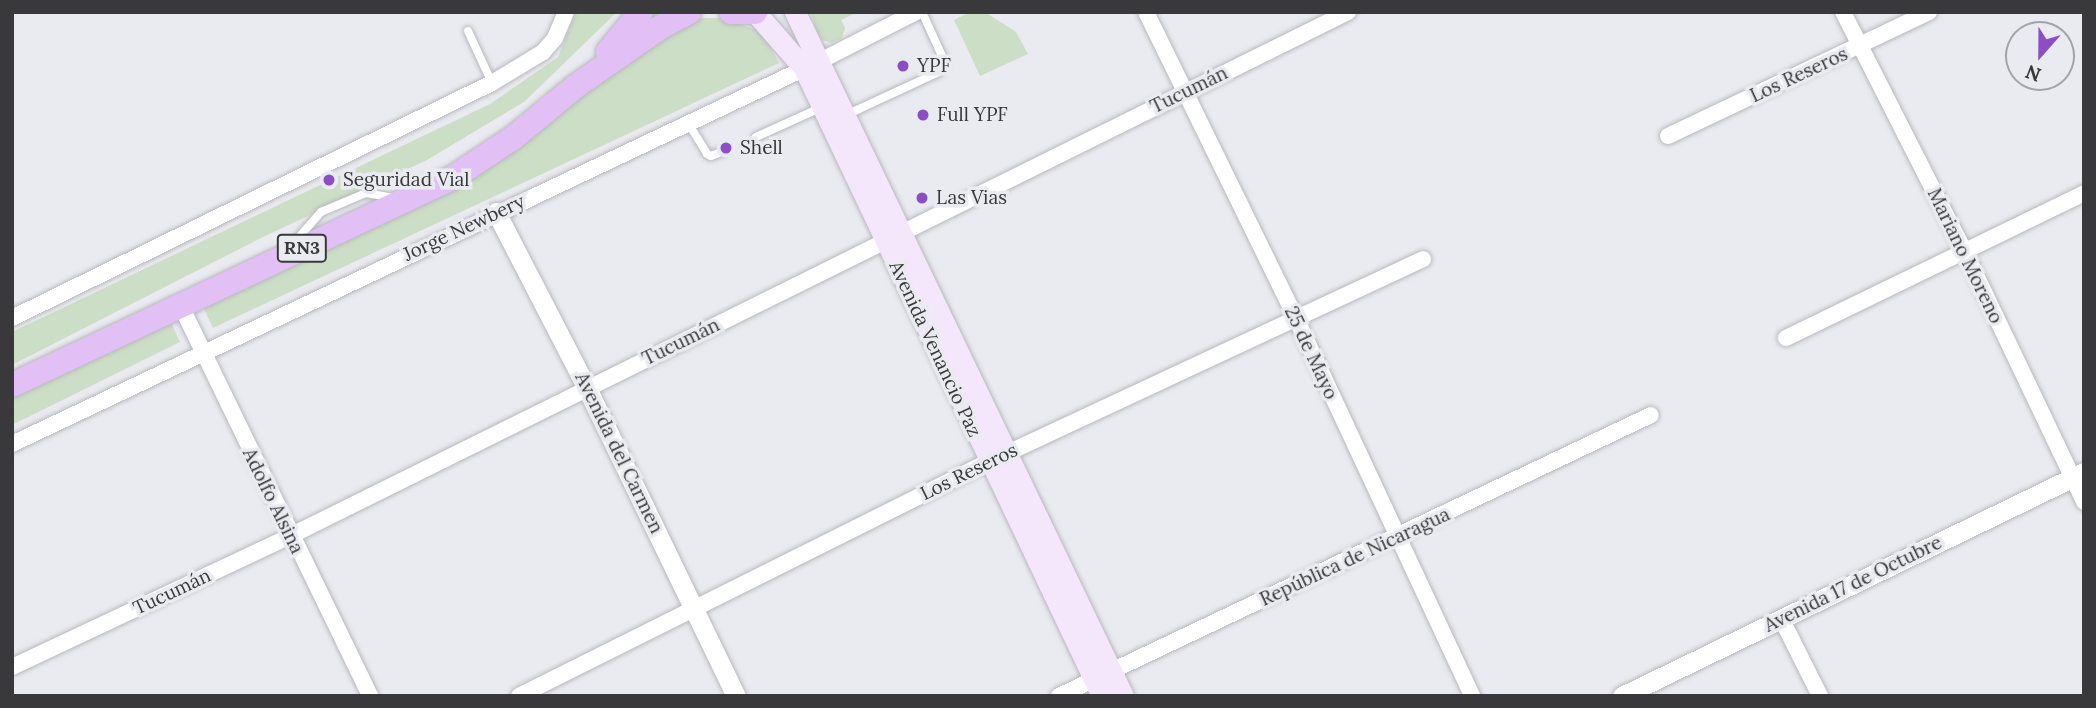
<!DOCTYPE html>
<html>
<head>
<meta charset="utf-8">
<style>
  body { margin:0 }
  #map { position:relative; width:2096px; height:708px; overflow:hidden; background:#eaebf0; font-family:Lora,serif }
  div>[style] { position:absolute }
  [style*='--x'] { left:calc(var(--x)*1px); top:calc(var(--y)*1px); width:calc(var(--w)*1px); rotate:calc(var(--a)*1deg) }
  .green>* { inset:0; background:#cddec7 }
  .roads { filter:drop-shadow(0 0 2px #b7b8be) drop-shadow(0 0 2px #b7b8be) }
  .service>* { height:8px; margin:-4px; padding:0 4px; transform-origin:4px; border-radius:4px; background:#fff }
  .minor>* { height:16px; margin:-8px; padding:0 8px; transform-origin:8px; border-radius:8px; background:#fff }
  .tertiary>* { height:19px; margin:-9.5px; padding:0 9.5px; transform-origin:9.5px; border-radius:9.5px; background:#fff }
  .secondary>* { height:21px; margin:-10.5px; padding:0 10.5px; transform-origin:10.5px; border-radius:10.5px; background:#f4e7fc }
  .trunk>* { height:24px; margin:-12px; padding:0 12px; transform-origin:12px; border-radius:12px; background:#e2c0f6 }
  .dots>* { width:19px; height:19px; translate:-50% -50%; box-sizing:border-box; border:4px solid #eaebf0; border-radius:50% }
  span { translate:-50% -50%; white-space:nowrap; text-align:center; line-height:1.15; -webkit-text-stroke:7px #eaebf0; paint-order:stroke }
  .shield-label span { padding:2px 5px; background:#eaebf0; border:2px solid; border-radius:5px; -webkit-text-stroke-width:0 }
  .shield-label { font-size:18px; color:#39393b; font-weight:700 }
  .poi-label { font-size:19px; color:#39393b }
  .left { translate:0 -50%; text-align:left }
  .street-label { font-size:19px; color:#39393b }
  .frame { position:absolute; inset:0; border:14px solid #39393b; pointer-events:none }
  .north { position:absolute; left:2005px; top:21px; width:70px; height:70px; box-sizing:border-box; background:#eaebf0; border:2px solid #a3a4a8; border-radius:50%; rotate:201deg; font-size:19px; font-weight:700; line-height:28px; text-align:center; color:#39393b }
  .north::after { content:''; display:block; margin:auto; width:24px; height:32px; background:#8b4ec4; clip-path:polygon(50% 0,100% 100%,50% 72%,0 100%) }
</style>
</head>
<body>
<div id="map">
  <div class="green">
    <i style="clip-path:polygon(576px 12px,617px 12px,524px 102px,427px 160px,261px 238px,12px 365px,12px 332px,490px 104px,558px 57px)"></i>
    <i style="clip-path:polygon(811px 12px,858px 12px,841px 20px,845px 28px,842px 38px,831px 43px,823px 40px,817px 32px)"></i>
    <i style="clip-path:polygon(970px 12px,985px 12px,1016px 32px,1028px 54px,980px 76px,954px 20px)"></i>
    <i style="clip-path:polygon(699px 18px,720px 18px,761px 31px,779px 63px,213px 328px,202px 305px,440px 194px,643px 50px)"></i>
    <i style="clip-path:polygon(171px 322px,180px 342px,12px 425px,12px 398px)"></i>
  </div>
  <div class="roads">
    <div class="service">
      <i style="--x:468;--y:31;--w:57;--a:65.2"></i>
      <i style="--x:846;--y:115;--w:102;--a:-24.8"></i>
      <i style="--x:939;--y:72;--w:9;--a:-58"></i>
      <i style="--x:944;--y:64;--w:6;--a:-99"></i>
      <i style="--x:943;--y:58;--w:51;--a:-114.5"></i>
      <i style="--x:688;--y:123;--w:36;--a:58"></i>
      <i style="--x:707;--y:154;--w:4;--a:27"></i>
      <i style="--x:711;--y:156;--w:16;--a:-22"></i>
      <i style="--x:756;--y:137;--w:72;--a:-24.4"></i>
      <i style="--x:293;--y:244;--w:43;--a:-48.8"></i>
      <i style="--x:321;--y:212;--w:49;--a:-22.9"></i>
      <i style="--x:366;--y:193;--w:28;--a:10"></i>
    </div>
    <div class="minor">
      <i style="--x:1146;--y:12;--w:341;--a:63.9"></i>
      <i style="--x:1296;--y:318;--w:417;--a:65"></i>
      <i style="--x:1843;--y:12;--w:269;--a:63.1"></i>
      <i style="--x:1965;--y:252;--w:277;--a:64.5"></i>
      <i style="--x:1668;--y:136;--w:289;--a:-25.4"></i>
      <i style="--x:180;--y:304;--w:436;--a:64.1"></i>
      <i style="--x:12;--y:318;--w:534;--a:-26.09"></i>
      <i style="--x:492;--y:83;--w:60;--a:-31.3"></i>
      <i style="--x:543;--y:52;--w:18;--a:-49"></i>
      <i style="--x:555;--y:38;--w:28;--a:-67"></i>
      <i style="--x:1786;--y:338;--w:331;--a:-25.9"></i>
      <i style="--x:12;--y:444;--w:894;--a:-25.36"></i>
      <i style="--x:820;--y:61;--w:108;--a:-27"></i>
      <i style="--x:1781;--y:618;--w:87;--a:63.4"></i>
      <i style="--x:12;--y:667;--w:307;--a:-25.2"></i>
      <i style="--x:290;--y:536;--w:1181;--a:-26.35"></i>
      <i style="--x:519;--y:696;--w:524;--a:-26.52"></i>
      <i style="--x:988;--y:462;--w:480;--a:-25"></i>
      <i style="--x:1059;--y:696;--w:655;--a:-25.39"></i>
    </div>
    <div class="tertiary">
      <i style="--x:496;--y:212;--w:198;--a:62.7"></i>
      <i style="--x:587;--y:388;--w:342;--a:64.2"></i>
      <i style="--x:1622;--y:696;--w:513;--a:-25.87"></i>
    </div>
    <div class="secondary">
      <i style="--x:755;--y:12;--w:74;--a:48.8"></i>
      <i style="--x:804;--y:68;--w:695;--a:64.61"></i>
      <i style="--x:795;--y:12;--w:759;--a:64.38"></i>
    </div>
    <div class="trunk">
      <i style="--x:731;--y:12;--w:24;--a:0"></i>
      <i style="--x:608;--y:52;--w:52;--a:-50.5"></i>
      <i style="--x:12;--y:385;--w:488;--a:-25.2"></i>
      <i style="--x:454;--y:177;--w:71;--a:-33.5"></i>
      <i style="--x:513;--y:138;--w:82;--a:-39.5"></i>
      <i style="--x:576;--y:86;--w:103;--a:-34.8"></i>
      <i style="--x:661;--y:27;--w:32;--a:-28"></i>
    </div>
  </div>
  <div class="dots">
    <i style="left:903px;top:66px;background:#8b4ec4"></i>
    <i style="left:923px;top:115px;background:#8b4ec4"></i>
    <i style="left:726px;top:148px;background:#8b4ec4"></i>
    <i style="left:329px;top:180px;background:#8b4ec4"></i>
    <i style="left:922px;top:198px;background:#8b4ec4"></i>
  </div>
  <div class="shield-label">
    <span style="left:302px;top:248px">RN3</span>
  </div>
  <div class="poi-label">
    <span class="left" style="left:917px;top:66px">YPF</span>
    <span class="left" style="left:937px;top:115px">Full YPF</span>
    <span class="left" style="left:740px;top:148px">Shell</span>
    <span class="left" style="left:343px;top:180px">Seguridad Vial</span>
    <span class="left" style="left:936px;top:198px">Las Vias</span>
  </div>
  <div class="street-label">
    <span style="left:1799px;top:75px;rotate:-25deg">Los Reseros</span>
    <span style="left:1189px;top:90px;rotate:-26deg">Tucumán</span>
    <span style="left:464px;top:228px;rotate:-25deg">Jorge Newbery</span>
    <span style="left:1965px;top:256px;rotate:64deg">Mariano Moreno</span>
    <span style="left:681px;top:342px;rotate:-26deg">Tucumán</span>
    <span style="left:935px;top:349px;rotate:65deg">Avenida Venancio Paz</span>
    <span style="left:1311px;top:353px;rotate:65deg">25 de Mayo</span>
    <span style="left:619px;top:453px;rotate:64deg">Avenida del Carmen</span>
    <span style="left:969px;top:472px;rotate:-26deg">Los Reseros</span>
    <span style="left:273px;top:501px;rotate:64deg">Adolfo Alsina</span>
    <span style="left:1355px;top:557px;rotate:-25deg">República de Nicaragua</span>
    <span style="left:1853px;top:584px;rotate:-26deg">Avenida 17 de Octubre</span>
    <span style="left:172px;top:592px;rotate:-25deg">Tucumán</span>
  </div>
  <div class="frame"></div>
  <div class="north">N</div>
</div>
</body>
</html>
